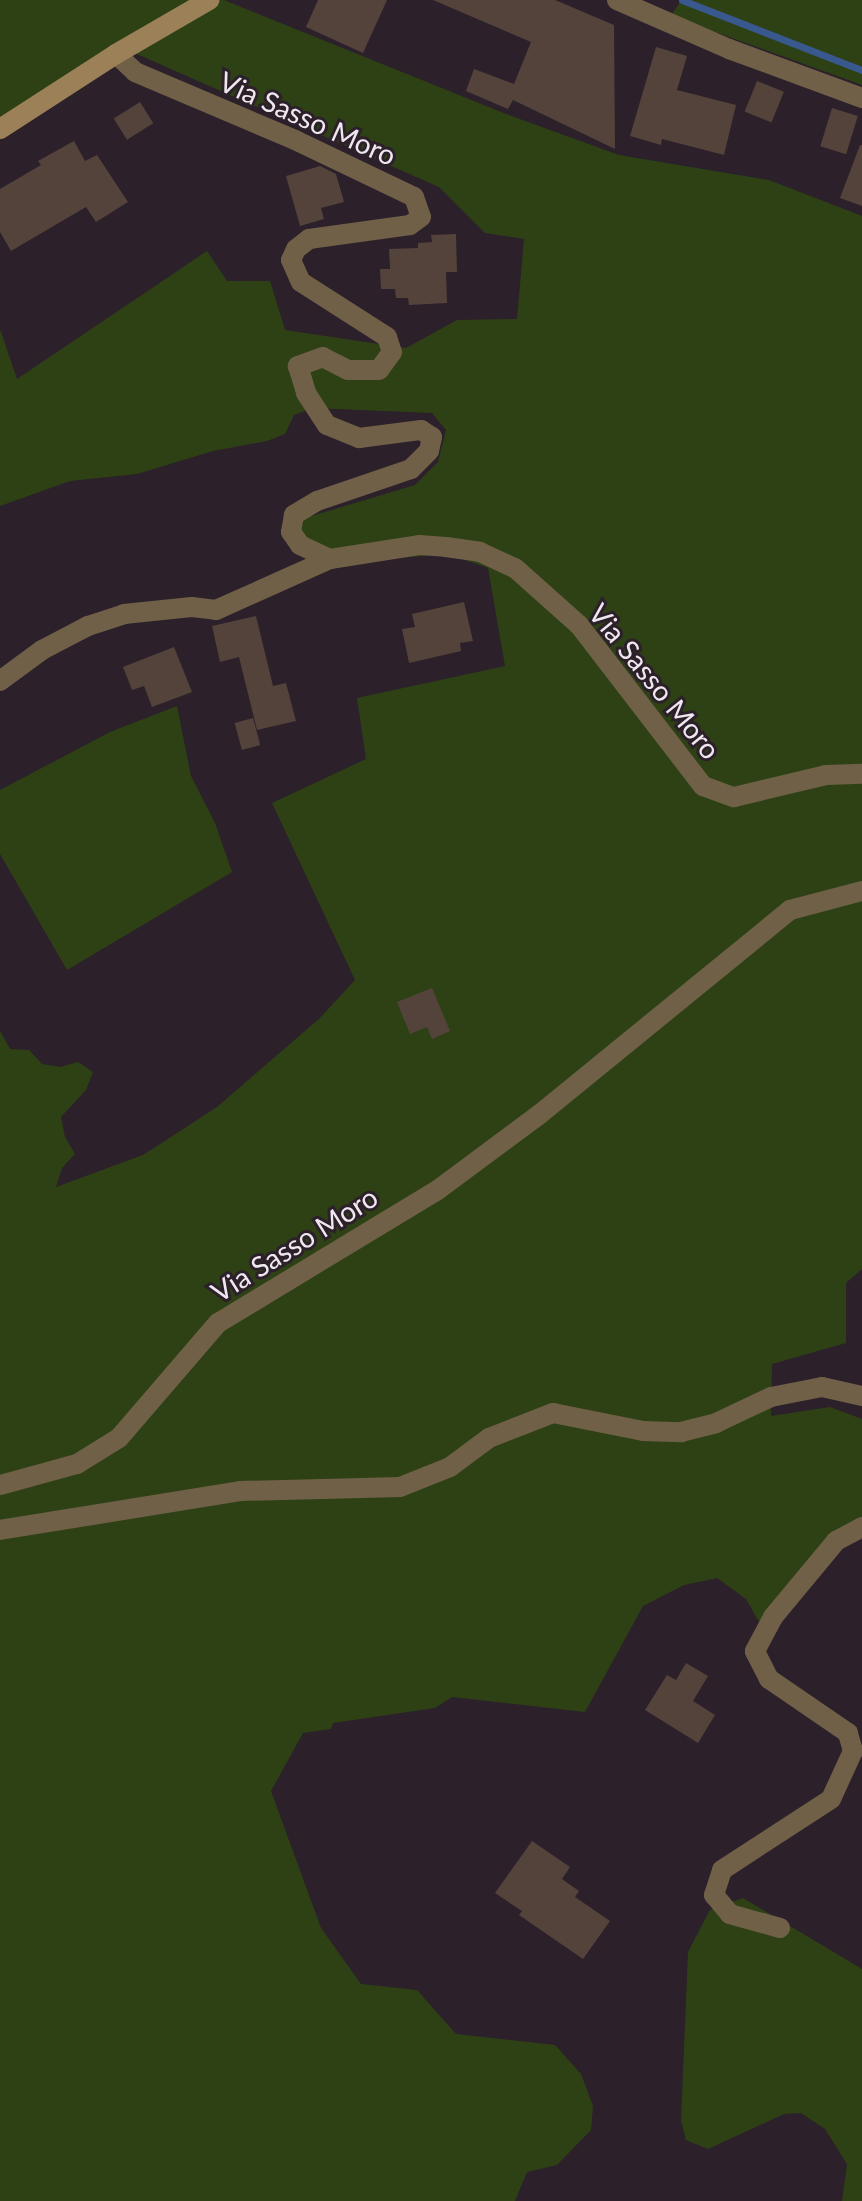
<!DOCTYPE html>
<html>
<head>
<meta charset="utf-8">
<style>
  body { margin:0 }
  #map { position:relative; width:862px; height:2201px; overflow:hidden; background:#2c202b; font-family:Lato,sans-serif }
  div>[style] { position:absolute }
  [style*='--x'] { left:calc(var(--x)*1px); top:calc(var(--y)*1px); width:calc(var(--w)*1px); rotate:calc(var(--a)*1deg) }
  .green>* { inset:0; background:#2e4115 }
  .stream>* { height:7px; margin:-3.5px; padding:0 3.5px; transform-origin:3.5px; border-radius:3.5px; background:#38588e }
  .building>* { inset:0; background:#54433a; transform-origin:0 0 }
  .minor>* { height:20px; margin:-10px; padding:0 10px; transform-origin:10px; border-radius:10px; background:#706047 }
  .secondary>* { height:20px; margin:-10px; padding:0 10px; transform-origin:10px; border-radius:10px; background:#9c8158 }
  span { translate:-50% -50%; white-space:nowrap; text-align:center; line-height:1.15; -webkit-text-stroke:6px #2c202b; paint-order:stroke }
  .street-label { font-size:28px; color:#f0e8ef }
</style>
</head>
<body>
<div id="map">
  <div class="green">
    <i style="clip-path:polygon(0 0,224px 0,506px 114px,619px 155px,769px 180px,862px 216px,862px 1269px,846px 1283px,846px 1343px,772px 1364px,771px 1416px,830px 1407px,862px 1419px,862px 1533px,819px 1562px,776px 1621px,759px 1622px,746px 1599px,717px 1578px,684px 1585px,643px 1606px,585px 1712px,452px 1697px,435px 1708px,333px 1723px,331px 1729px,303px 1733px,271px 1791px,321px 1928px,361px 1984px,417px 1990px,456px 2034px,555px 2045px,581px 2074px,593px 2106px,591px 2130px,557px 2165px,527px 2172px,515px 2201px,0 2201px,0 1031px,10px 1049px,29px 1050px,42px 1064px,60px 1067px,78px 1062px,93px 1072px,86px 1090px,61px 1117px,65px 1137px,75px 1154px,62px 1168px,56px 1187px,143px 1155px,217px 1107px,320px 1018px,355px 980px,272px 803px,366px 759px,357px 698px,505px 666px,488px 568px,448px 554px,348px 562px,310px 542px,299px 527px,305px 518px,415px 485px,438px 462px,446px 430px,432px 413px,312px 408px,294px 415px,285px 434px,267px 441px,213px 451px,137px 474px,70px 481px,0 506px,0 329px,17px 379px,207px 251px,227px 281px,270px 281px,285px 330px,406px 348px,457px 320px,517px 319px,524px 239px,485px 233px,439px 187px,130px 51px,0 135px)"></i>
    <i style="clip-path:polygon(681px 0,862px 0,862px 85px,671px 16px)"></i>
    <i style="clip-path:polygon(177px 706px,191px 776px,215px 823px,232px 872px,67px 970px,0 854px,0 790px,110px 732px)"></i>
    <i style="clip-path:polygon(743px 1898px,862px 1969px,862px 2201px,842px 2201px,847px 2164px,825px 2129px,801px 2113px,784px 2114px,708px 2149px,686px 2140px,681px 2120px,688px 1952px,710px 1910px)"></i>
  </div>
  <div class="stream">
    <i style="--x:682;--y:0;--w:193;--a:21.3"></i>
  </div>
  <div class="building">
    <i style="clip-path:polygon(318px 0,387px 0,363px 53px,306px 27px)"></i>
    <i style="clip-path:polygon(433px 0,555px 0,614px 25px,615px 149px,513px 100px,508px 109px,466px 91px,474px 69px,514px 84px,531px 42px)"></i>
    <i style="clip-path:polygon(656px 47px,687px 56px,677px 90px,736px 105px,724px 155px,662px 139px,661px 145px,630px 136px)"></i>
    <i style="left:757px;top:81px;width:29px;height:33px;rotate:22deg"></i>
    <i style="left:140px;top:102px;width:25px;height:31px;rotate:58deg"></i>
    <i style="left:832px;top:108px;width:27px;height:40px;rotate:17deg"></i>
    <i style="clip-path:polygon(74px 141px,85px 161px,97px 155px,128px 202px,96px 222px,86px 207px,11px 251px,0 232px,0 189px,41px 165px,38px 161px)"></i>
    <i style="clip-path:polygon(860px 145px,862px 145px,862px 206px,840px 198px)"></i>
    <i style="clip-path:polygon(320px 166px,336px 174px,344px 202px,321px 208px,324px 219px,300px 226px,286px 176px)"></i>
    <i style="clip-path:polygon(456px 234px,457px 272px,446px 272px,447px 303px,409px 305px,408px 298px,396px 298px,395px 289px,381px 289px,380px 269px,390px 269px,389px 249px,418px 248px,418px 243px,432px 242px,431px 235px)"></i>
    <i style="clip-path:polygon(464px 602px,473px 641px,460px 643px,461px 651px,409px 663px,402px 629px,415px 627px,412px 614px)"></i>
    <i style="clip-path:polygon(256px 616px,273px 686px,286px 683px,296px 721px,257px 730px,239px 657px,220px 662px,212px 626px)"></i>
    <i style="clip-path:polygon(174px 647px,192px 692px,152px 707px,144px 686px,132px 690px,123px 667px)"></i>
    <i style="left:253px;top:718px;width:28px;height:19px;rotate:75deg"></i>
    <i style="clip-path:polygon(432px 988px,450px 1031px,432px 1039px,427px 1027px,410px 1034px,397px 1002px)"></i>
    <i style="clip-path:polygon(686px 1663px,708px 1676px,693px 1701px,715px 1715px,698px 1743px,645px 1710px,667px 1675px,676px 1680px)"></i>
    <i style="clip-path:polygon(532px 1841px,570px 1867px,562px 1879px,579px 1891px,575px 1897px,610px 1921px,583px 1959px,519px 1915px,522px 1911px,495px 1893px)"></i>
  </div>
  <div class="minor">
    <i style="--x:617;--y:0;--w:122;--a:23.6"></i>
    <i style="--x:729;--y:49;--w:142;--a:20.2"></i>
    <i style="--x:116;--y:54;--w:26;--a:43"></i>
    <i style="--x:135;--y:72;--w:174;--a:23"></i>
    <i style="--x:295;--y:140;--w:132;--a:25.6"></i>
    <i style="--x:414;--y:197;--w:21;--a:71"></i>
    <i style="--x:421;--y:217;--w:14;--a:144"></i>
    <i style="--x:410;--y:225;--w:102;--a:172.1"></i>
    <i style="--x:309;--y:239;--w:16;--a:142"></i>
    <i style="--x:296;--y:249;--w:12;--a:114"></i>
    <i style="--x:291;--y:260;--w:24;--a:66"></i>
    <i style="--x:301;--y:282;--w:102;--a:32.6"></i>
    <i style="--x:387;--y:337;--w:16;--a:72"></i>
    <i style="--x:392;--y:352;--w:22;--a:126"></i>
    <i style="--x:379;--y:370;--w:31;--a:180"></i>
    <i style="--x:348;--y:370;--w:28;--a:-153"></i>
    <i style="--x:323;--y:357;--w:27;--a:160"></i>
    <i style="--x:298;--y:366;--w:28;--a:73"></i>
    <i style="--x:306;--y:393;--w:38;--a:57"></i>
    <i style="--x:327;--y:425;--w:35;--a:22"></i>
    <i style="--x:359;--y:438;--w:63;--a:-7.4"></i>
    <i style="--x:421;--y:430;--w:13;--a:32"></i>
    <i style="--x:432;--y:437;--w:14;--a:102"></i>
    <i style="--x:429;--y:451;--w:25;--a:135"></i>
    <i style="--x:411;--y:469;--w:99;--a:161.2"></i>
    <i style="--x:317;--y:501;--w:27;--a:149"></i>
    <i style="--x:294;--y:515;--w:17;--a:100"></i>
    <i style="--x:291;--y:532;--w:16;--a:55"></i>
    <i style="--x:300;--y:545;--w:33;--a:25"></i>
    <i style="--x:330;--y:559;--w:90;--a:-8.9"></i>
    <i style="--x:419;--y:545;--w:27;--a:4"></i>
    <i style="--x:446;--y:547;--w:34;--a:8"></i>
    <i style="--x:480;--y:552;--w:38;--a:25"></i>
    <i style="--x:515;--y:568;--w:86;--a:41.7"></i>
    <i style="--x:579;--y:625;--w:203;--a:52.4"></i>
    <i style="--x:703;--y:786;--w:33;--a:20"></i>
    <i style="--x:734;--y:797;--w:95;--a:-13.4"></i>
    <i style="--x:826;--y:775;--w:36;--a:-2"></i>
    <i style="--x:0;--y:681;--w:52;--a:-36.4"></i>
    <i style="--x:42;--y:650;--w:52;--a:-27.6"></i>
    <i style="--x:88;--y:626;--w:38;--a:-18"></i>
    <i style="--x:124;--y:614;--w:68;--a:-5.9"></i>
    <i style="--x:192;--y:607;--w:24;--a:7"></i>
    <i style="--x:216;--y:610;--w:125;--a:-24.1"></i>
    <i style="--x:0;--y:1485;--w:80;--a:-15.3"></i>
    <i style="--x:77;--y:1464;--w:49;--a:-31.8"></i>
    <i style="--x:119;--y:1438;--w:152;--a:-49.3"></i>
    <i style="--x:218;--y:1323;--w:258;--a:-31.2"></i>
    <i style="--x:439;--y:1189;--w:126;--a:-36.6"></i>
    <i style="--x:540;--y:1114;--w:323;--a:-39.2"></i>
    <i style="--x:790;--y:910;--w:74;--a:-14.8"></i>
    <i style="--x:0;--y:1530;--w:243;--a:-9.2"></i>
    <i style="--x:240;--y:1491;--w:160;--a:-1.4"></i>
    <i style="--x:400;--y:1487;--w:54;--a:-21.8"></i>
    <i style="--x:450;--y:1467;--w:49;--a:-36.6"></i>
    <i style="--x:489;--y:1438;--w:69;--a:-21.3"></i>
    <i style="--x:553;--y:1413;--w:92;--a:11.3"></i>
    <i style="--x:643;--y:1431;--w:38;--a:2"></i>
    <i style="--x:681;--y:1432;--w:36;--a:-14"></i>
    <i style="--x:716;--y:1423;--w:61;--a:-25.3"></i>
    <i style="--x:771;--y:1397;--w:52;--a:-11.1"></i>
    <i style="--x:822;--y:1387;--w:41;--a:12.7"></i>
    <i style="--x:780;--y:1928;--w:52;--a:-164.4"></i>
    <i style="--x:730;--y:1914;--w:25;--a:-130"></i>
    <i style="--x:714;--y:1895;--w:26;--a:-72"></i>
    <i style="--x:722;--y:1870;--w:130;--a:-33.1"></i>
    <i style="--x:831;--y:1799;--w:53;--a:-65.4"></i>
    <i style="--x:853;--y:1751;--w:19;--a:-106"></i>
    <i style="--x:848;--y:1733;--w:96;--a:-145.6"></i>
    <i style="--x:769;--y:1679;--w:31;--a:-117"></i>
    <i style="--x:755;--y:1651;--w:38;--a:-62"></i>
    <i style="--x:773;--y:1617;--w:99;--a:-50.3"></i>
    <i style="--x:836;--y:1541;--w:30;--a:-28"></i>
  </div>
  <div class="secondary">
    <i style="--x:0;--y:129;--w:138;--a:-32.9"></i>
    <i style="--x:116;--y:54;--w:108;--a:-30.1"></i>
  </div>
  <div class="street-label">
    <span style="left:308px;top:118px;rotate:24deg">Via Sasso Moro</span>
    <span style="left:655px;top:681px;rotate:51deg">Via Sasso Moro</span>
    <span style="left:294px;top:1244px;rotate:-32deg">Via Sasso Moro</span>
  </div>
</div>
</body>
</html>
